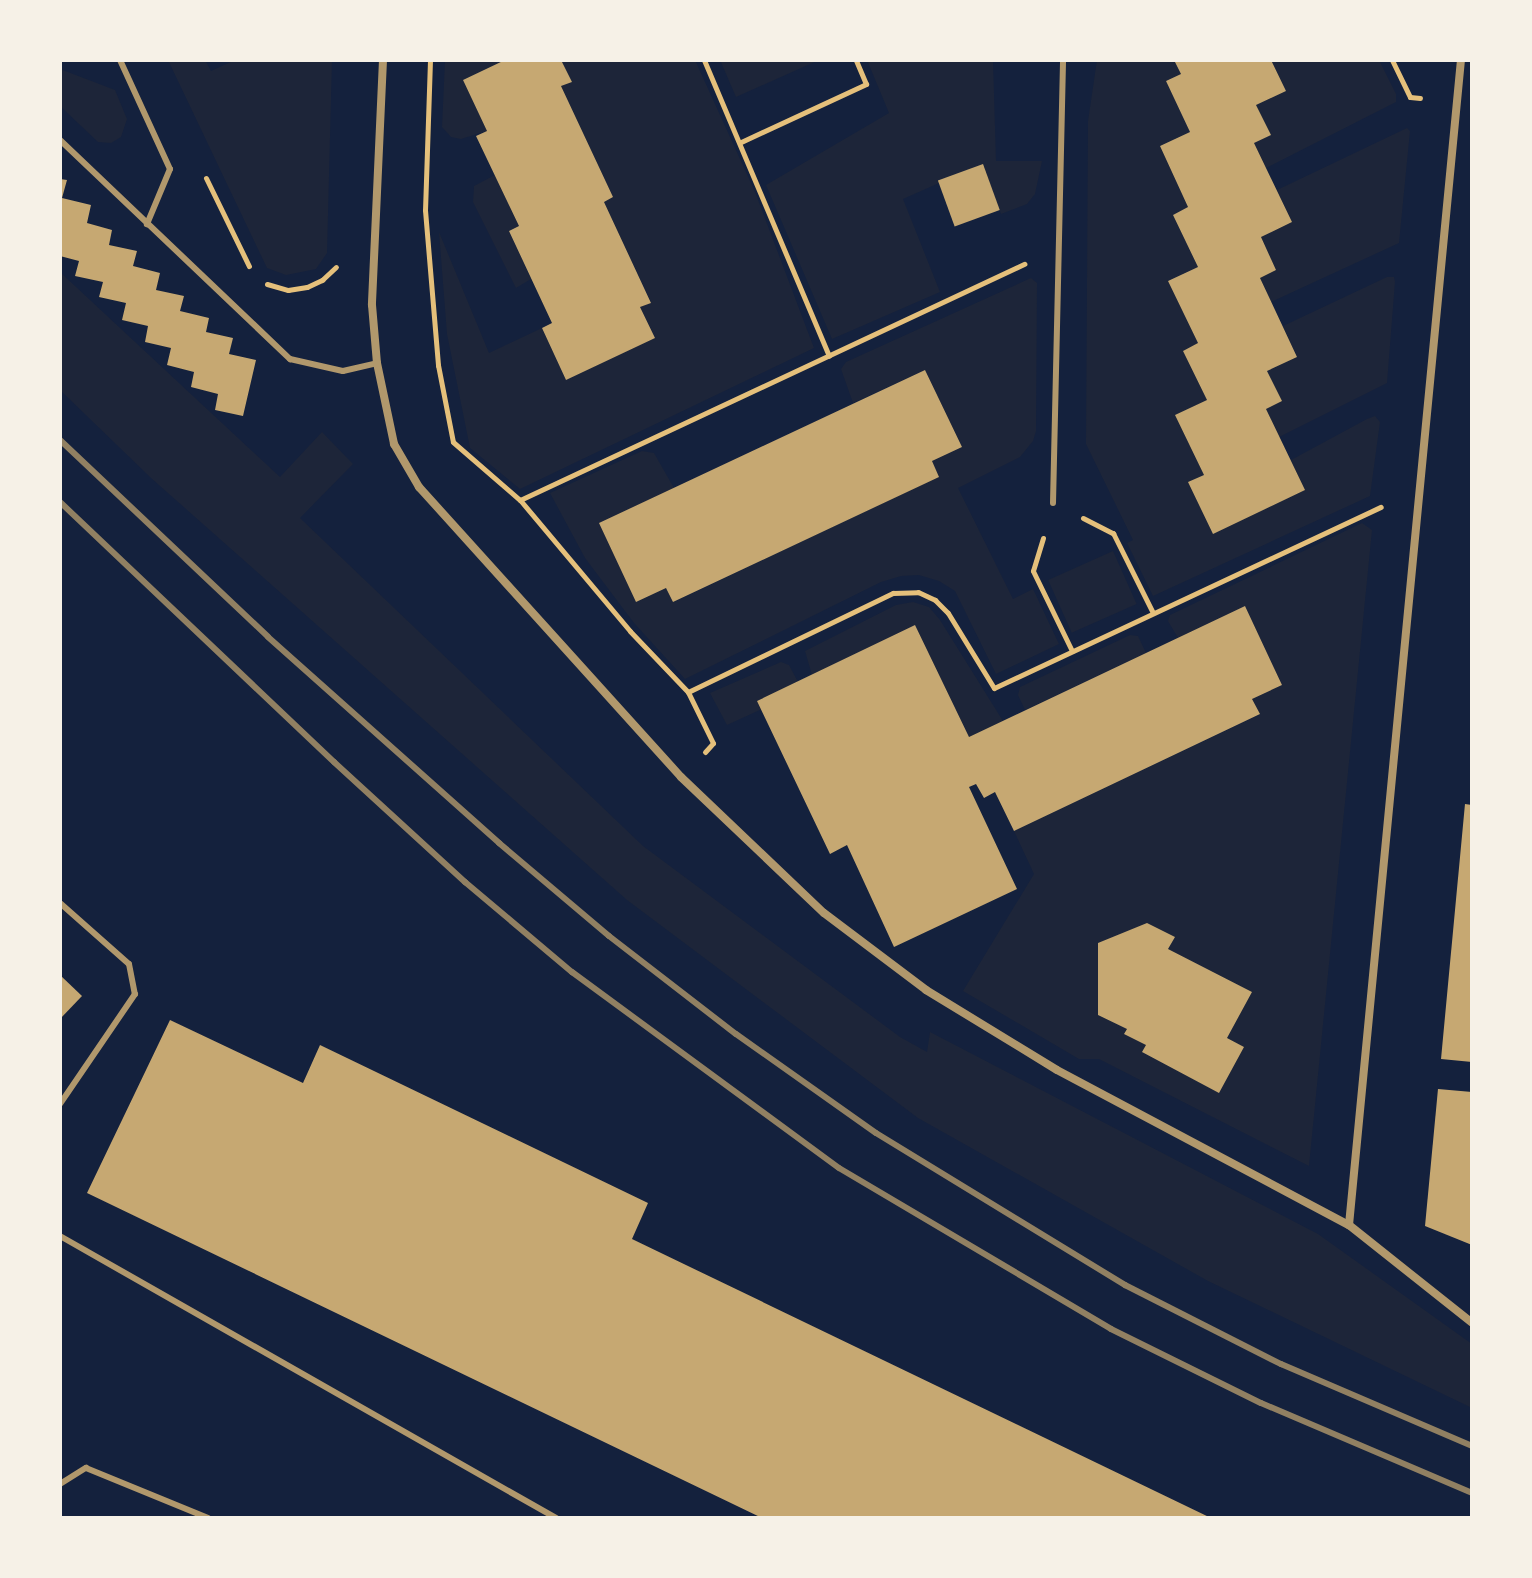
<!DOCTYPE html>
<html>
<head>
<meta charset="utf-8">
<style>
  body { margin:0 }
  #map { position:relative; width:1532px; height:1578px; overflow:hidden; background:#14213d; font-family:"IBM Plex Serif",serif }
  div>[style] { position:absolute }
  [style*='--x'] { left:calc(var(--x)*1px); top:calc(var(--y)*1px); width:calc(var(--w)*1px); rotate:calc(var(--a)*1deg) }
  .green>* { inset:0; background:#1d2539; transform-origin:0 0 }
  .building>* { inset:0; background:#c6a872; transform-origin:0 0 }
  .path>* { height:5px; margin:-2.5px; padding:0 2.5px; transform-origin:2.5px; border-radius:2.5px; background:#e5c07b }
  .service>* { height:6px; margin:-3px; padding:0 3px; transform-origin:3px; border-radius:3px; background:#b1986c }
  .minor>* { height:8px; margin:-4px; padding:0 4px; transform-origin:4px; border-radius:4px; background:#b1986c }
  .rail>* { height:6px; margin:-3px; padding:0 3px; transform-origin:3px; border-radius:3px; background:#918062 }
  span { translate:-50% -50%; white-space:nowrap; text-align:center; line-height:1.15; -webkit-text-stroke:8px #f6f1e7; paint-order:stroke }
  .frame { position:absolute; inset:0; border:62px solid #f6f1e7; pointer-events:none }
</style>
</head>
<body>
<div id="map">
  <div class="green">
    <i style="clip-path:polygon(168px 60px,205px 60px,211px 71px,235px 60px,332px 60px,327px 253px,316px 269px,286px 275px,267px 268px)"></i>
    <i style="clip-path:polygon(445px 60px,505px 60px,463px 80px,487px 131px,461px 139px,451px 137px,442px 127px)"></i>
    <i style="clip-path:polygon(561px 60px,695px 60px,755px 192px,814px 348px,520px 489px,470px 448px,447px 334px,439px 232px,489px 353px,542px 328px,566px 380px,655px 337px,640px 307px,651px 302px,604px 202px,613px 197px,561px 86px,572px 82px)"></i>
    <i style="clip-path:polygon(720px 60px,819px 60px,736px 97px)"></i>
    <i style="clip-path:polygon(867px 60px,993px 60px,996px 161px,1042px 161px,1035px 194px,1027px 204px,1001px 214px,982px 164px,903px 199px,940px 292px,832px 339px,766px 185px,889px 113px)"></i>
    <i style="clip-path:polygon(1097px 60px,1174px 60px,1181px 74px,1166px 81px,1190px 132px,1160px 146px,1188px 207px,1173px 215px,1198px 267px,1168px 281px,1198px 343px,1183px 351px,1207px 400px,1176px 415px,1204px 475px,1189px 482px,1214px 533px,1304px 490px,1291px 460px,1367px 419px,1375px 416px,1380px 422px,1370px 496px,1153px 596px,1127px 543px,1133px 540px,1086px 444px,1088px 121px)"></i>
    <i style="clip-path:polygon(1271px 60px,1379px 60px,1396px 94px,1396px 102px,1266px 168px,1254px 143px,1270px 135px,1256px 105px,1286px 91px)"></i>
    <i style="clip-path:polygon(60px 69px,115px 90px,127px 119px,121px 137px,111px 143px,98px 142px,60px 106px)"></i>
    <i style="clip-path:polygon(1407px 128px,1410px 131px,1399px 243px,1271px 302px,1260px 278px,1276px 270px,1261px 237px,1292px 222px,1277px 190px)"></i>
    <i style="clip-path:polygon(495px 175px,519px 226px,509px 231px,531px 279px,516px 288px,473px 202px,474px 186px)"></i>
    <i style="clip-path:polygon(60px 272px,280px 477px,322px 432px,353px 464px,300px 518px,643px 846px,900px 1037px,927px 1052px,930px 1032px,1318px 1234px,1472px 1344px,1472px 1408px,1208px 1281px,918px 1118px,627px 900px,151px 478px,60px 390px)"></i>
    <i style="clip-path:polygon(1387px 277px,1394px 277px,1395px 282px,1387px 383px,1279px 437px,1266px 409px,1281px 401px,1267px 371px,1297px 357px,1283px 326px)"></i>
    <i style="clip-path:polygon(1031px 278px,1037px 283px,1036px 431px,1033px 441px,1020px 457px,958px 488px,1013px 599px,1033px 589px,1059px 644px,996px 674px,955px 591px,939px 581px,919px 575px,901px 576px,881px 582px,685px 679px,634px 623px,585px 558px,550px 493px,642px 451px,654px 453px,674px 488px,636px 602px,666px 588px,674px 602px,938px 477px,932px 461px,962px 447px,925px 370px,853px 403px,841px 369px,846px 362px)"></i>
    <i style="clip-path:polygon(evenodd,1362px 523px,1372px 530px,1309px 1166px,1099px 1059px,1079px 1059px,963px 991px,1034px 874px,1014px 831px,1259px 715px,1252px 699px,1282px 685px,1245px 606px,1178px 638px,1168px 621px,1170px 615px,1362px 523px,1175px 937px,1168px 949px,1252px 992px,1227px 1038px,1243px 1047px,1219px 1092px,1143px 1053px,1146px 1045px,1125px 1033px,1127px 1029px,1098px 1015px,1175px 937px)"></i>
    <i style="left:1113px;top:551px;width:58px;height:71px;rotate:66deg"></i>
    <i style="clip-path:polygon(913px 602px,929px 607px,940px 620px,1003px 721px,969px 737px,915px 625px,812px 675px,805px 651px,896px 605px)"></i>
    <i style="clip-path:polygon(1130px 635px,1138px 636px,1146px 653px,1025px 710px,1018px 695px,1020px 687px)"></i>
    <i style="clip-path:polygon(781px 662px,789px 665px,798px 682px,758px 701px,762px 709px,727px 725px,710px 693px)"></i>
  </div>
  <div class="building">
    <i style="clip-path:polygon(505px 60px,561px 60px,572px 82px,561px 86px,613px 197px,604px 202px,651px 303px,640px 307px,655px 338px,566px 380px,542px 328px,552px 323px,509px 231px,519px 226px,476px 136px,487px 131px,463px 80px)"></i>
    <i style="clip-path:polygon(1174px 60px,1271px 60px,1286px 91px,1256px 105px,1271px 135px,1254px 143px,1292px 222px,1261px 237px,1276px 270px,1260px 278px,1297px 357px,1267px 371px,1282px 401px,1266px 409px,1305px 490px,1213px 534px,1188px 482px,1204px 475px,1175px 415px,1207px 400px,1183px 351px,1198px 343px,1168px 281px,1198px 267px,1173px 215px,1188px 207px,1160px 146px,1190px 132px,1166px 81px,1181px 74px)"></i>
    <i style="left:983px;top:164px;width:49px;height:48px;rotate:70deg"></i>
    <i style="clip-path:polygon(60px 179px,67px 180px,62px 198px,91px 205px,87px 223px,112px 230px,109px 245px,137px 251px,133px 266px,160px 273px,156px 290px,184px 296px,180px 311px,209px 318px,206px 332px,233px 338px,229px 354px,256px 360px,243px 416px,215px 410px,218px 394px,191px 387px,194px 372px,167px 365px,171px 348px,145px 342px,148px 326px,122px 320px,126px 303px,99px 297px,103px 282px,75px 276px,79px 261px,60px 256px)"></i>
    <i style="clip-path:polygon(925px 370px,962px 447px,932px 461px,939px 477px,673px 602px,666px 588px,636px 602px,599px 523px)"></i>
    <i style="clip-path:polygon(1245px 606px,1282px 685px,1252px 699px,1260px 714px,1014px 831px,995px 792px,984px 798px,976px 784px,969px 787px,1017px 889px,894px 947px,847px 845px,830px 854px,757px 701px,915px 625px,969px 737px)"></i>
    <i style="clip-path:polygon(1465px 804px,1472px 805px,1472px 1062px,1441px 1059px)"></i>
    <i style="clip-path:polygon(1147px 923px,1175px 937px,1168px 949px,1252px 992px,1227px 1038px,1244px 1047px,1219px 1093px,1142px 1052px,1146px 1045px,1124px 1034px,1127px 1029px,1098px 1015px,1098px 943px)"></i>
    <i style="clip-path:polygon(60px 975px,82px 996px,60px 1019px)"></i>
    <i style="clip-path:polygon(170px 1020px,303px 1083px,320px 1045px,648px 1203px,632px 1239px,1211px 1518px,762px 1518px,87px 1193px)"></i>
    <i style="clip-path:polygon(1438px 1089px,1472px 1092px,1472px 1245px,1425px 1226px)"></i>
  </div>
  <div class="path">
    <i style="--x:430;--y:60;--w:150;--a:91.9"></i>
    <i style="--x:425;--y:210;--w:156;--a:85.2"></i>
    <i style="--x:438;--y:365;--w:78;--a:79"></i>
    <i style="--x:453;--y:442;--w:89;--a:40.9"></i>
    <i style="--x:704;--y:60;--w:321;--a:67.1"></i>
    <i style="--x:1392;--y:60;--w:41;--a:64.1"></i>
    <i style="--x:1410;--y:97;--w:10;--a:6"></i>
    <i style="--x:741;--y:142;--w:138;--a:-24.9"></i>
    <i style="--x:866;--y:84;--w:26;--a:-113"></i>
    <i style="--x:206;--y:178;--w:98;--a:64"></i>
    <i style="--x:267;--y:284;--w:22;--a:16"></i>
    <i style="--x:288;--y:290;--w:19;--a:-9"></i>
    <i style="--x:307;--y:287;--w:17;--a:-25"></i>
    <i style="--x:322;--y:280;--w:19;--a:-43"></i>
    <i style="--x:1083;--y:518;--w:34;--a:27"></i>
    <i style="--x:1113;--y:533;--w:89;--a:63.4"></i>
    <i style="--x:1043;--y:538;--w:34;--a:107"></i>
    <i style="--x:1033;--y:571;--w:89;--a:64"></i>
    <i style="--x:688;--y:692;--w:84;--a:-133.6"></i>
    <i style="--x:630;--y:631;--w:171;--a:-130"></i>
    <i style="--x:520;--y:500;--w:557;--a:-25.09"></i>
    <i style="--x:705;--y:752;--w:12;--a:-48"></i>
    <i style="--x:713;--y:743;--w:57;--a:-116.1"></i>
    <i style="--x:688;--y:692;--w:228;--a:-25.8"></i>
    <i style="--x:893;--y:593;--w:25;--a:-2"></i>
    <i style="--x:918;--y:592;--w:19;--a:25"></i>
    <i style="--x:935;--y:600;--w:18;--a:45"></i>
    <i style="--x:948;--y:613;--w:88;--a:58.5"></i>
    <i style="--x:994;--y:688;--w:427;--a:-25.1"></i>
  </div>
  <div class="service">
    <i style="--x:120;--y:60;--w:120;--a:65.4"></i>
    <i style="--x:170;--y:169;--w:60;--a:112.7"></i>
    <i style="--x:60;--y:140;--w:318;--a:43.6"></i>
    <i style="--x:290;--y:359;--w:54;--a:12.8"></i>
    <i style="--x:343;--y:371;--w:35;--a:-13"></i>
    <i style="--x:1053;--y:503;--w:443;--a:-88.7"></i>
    <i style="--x:60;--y:903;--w:92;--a:41.5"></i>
    <i style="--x:129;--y:964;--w:31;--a:79"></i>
    <i style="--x:135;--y:994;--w:133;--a:124.3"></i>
    <i style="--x:60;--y:1236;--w:571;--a:29.62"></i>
    <i style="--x:60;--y:1484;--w:31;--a:-32"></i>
    <i style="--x:86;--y:1468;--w:132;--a:22.3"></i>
  </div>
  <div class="minor">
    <i style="--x:383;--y:60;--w:245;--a:92.6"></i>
    <i style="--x:372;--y:305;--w:58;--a:85.1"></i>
    <i style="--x:377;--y:363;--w:83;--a:78.1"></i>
    <i style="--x:394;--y:444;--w:50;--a:59.8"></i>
    <i style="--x:419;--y:487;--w:391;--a:47.9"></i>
    <i style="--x:681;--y:777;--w:197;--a:43.6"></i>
    <i style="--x:824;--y:913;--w:128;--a:37"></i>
    <i style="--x:926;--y:990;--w:153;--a:31.4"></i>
    <i style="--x:1057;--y:1070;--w:331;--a:28"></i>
    <i style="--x:1349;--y:1225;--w:157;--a:38.5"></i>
    <i style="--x:1349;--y:1225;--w:1170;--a:-84.51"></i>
  </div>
  <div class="rail">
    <i style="--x:60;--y:440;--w:286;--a:43.4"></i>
    <i style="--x:268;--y:637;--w:310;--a:41.7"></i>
    <i style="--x:499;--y:843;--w:144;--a:40.2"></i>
    <i style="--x:609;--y:936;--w:160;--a:37.7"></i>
    <i style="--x:736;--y:1034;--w:171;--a:35.3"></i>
    <i style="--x:876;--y:1133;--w:292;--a:31.4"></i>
    <i style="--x:1125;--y:1285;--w:175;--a:26.9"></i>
    <i style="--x:1281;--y:1364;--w:208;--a:23.2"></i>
    <i style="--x:60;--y:502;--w:378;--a:43.5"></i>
    <i style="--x:334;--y:762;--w:178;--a:42.5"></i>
    <i style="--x:465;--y:882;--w:140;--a:40.1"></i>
    <i style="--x:572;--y:972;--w:331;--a:36.3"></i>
    <i style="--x:839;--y:1168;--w:316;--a:30.6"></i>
    <i style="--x:1111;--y:1329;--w:167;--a:26.3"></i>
    <i style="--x:1261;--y:1403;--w:229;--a:23.1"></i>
  </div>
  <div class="frame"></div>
</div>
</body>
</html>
